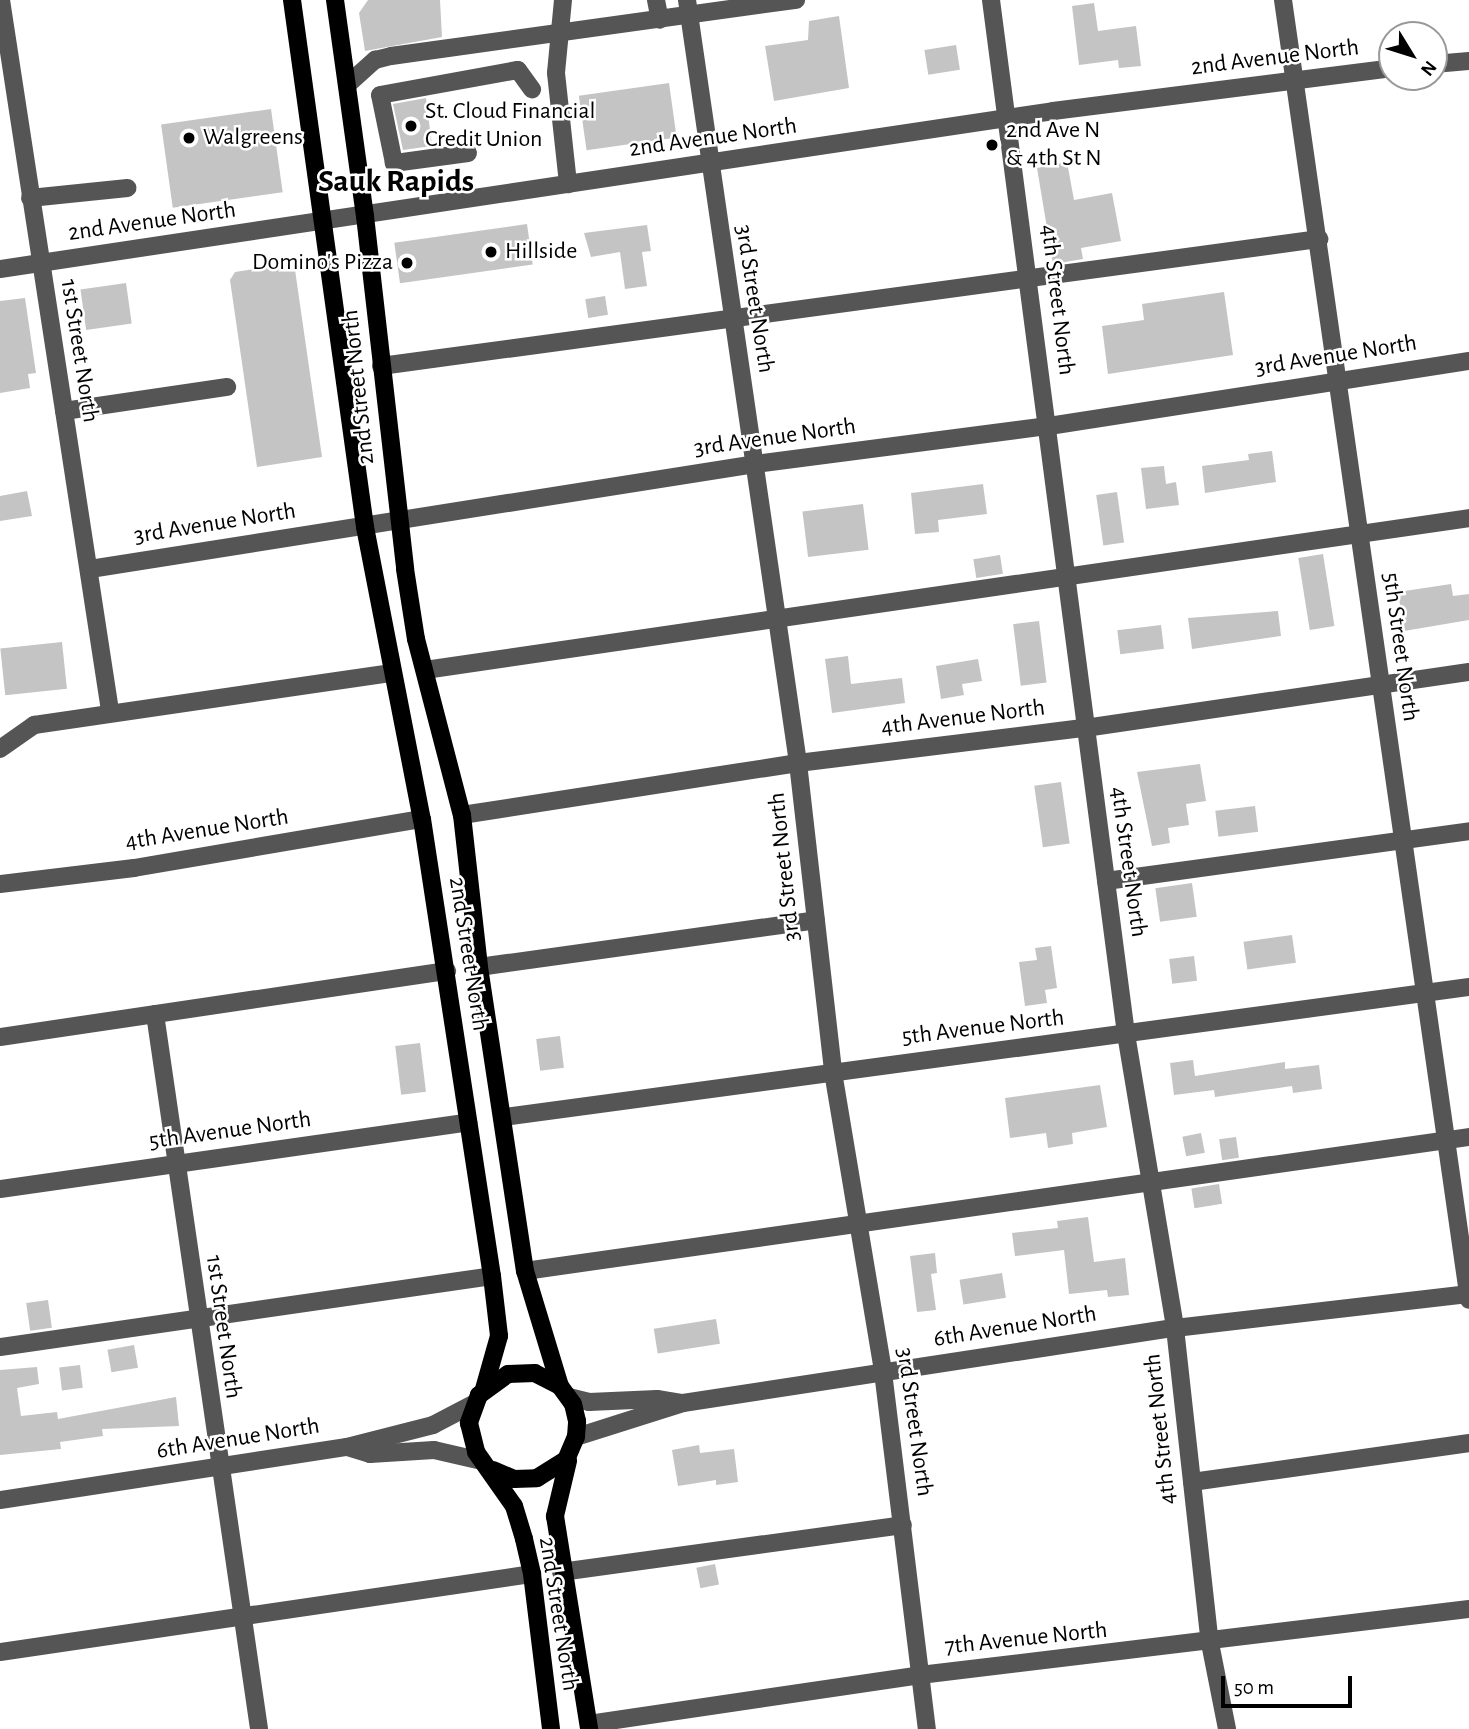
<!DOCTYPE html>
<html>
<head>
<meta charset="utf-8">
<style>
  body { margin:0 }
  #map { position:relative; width:1469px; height:1729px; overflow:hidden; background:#fff; font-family:"Alegreya Sans",sans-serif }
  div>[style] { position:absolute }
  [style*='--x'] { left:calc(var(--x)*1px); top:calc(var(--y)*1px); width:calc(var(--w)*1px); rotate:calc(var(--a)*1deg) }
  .building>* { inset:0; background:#c4c4c4; transform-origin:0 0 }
  .minor>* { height:18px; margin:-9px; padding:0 9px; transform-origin:9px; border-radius:9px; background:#555 }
  .major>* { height:18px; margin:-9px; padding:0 9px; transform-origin:9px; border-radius:9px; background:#000 }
  .dots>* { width:19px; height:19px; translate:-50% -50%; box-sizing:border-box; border:4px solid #fff; border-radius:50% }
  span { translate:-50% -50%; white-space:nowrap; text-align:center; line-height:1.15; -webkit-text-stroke:5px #fff; paint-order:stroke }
  .street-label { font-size:24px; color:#000 }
  .poi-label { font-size:24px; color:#000 }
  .left { translate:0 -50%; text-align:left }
  .right { translate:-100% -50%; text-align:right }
  .district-label { font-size:32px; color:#000; font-weight:700 }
  .north { position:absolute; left:1378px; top:21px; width:70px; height:70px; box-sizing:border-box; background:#fff; border:2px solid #999; border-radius:50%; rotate:128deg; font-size:19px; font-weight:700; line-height:28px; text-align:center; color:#000 }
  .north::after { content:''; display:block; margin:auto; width:24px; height:32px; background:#000; clip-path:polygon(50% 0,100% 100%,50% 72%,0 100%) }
  .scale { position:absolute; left:1221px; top:1676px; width:131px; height:32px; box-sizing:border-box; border:4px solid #000; border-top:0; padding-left:9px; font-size:21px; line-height:24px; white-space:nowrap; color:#000; -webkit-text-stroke:5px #fff; paint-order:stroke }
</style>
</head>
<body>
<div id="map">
  <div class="building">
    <i style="clip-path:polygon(368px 0,440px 0,442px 37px,365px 51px,359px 13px)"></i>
    <i style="clip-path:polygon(1094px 3px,1098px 31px,1136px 26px,1141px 66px,1119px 68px,1118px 60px,1079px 65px,1072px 6px)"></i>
    <i style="clip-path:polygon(839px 16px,849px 88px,774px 101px,765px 46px,808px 40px,809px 21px)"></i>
    <i style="left:956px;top:45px;width:25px;height:32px;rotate:81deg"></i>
    <i style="left:669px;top:83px;width:55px;height:91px;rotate:82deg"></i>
    <i style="clip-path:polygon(426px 98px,432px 146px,403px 150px,393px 104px)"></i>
    <i style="left:271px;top:109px;width:84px;height:111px;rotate:82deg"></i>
    <i style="clip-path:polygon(1067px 162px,1074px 200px,1112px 193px,1121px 241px,1081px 248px,1083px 259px,1053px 264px,1037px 168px)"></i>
    <i style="left:527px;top:224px;width:41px;height:134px;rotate:82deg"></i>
    <i style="clip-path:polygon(647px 225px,651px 251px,642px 252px,647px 286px,625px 289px,620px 252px,591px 257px,584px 233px)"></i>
    <i style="clip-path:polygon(294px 263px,322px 457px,257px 467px,230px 280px,235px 272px)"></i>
    <i style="left:126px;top:283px;width:41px;height:46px;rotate:82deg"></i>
    <i style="clip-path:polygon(1224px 292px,1233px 355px,1108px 374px,1102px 326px,1144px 320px,1142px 304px)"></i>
    <i style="left:605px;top:296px;width:19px;height:20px;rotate:81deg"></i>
    <i style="clip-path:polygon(25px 298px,36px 373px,28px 374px,30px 388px,0 393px,0 301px)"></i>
    <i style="clip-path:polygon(1272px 451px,1276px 482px,1205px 493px,1202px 466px,1249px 460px,1248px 454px)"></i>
    <i style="clip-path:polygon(1164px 466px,1166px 484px,1176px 482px,1179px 505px,1146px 509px,1141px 468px)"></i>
    <i style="clip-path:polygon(983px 484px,987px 514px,938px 520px,939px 532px,915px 534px,911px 493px)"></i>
    <i style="clip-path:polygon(27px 491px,32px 516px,0 521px,0 496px)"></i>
    <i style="left:1117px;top:492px;width:51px;height:21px;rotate:82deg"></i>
    <i style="left:863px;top:504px;width:46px;height:61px;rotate:83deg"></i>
    <i style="left:1323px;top:554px;width:73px;height:25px;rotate:81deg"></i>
    <i style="left:1000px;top:555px;width:19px;height:27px;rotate:81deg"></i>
    <i style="clip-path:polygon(1451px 584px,1453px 596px,1469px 594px,1469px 620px,1404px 631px,1398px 592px)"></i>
    <i style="clip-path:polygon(1278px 611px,1281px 636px,1192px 649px,1188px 618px)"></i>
    <i style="left:1039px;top:621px;width:62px;height:26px;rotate:83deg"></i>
    <i style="left:1161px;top:625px;width:24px;height:44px;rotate:83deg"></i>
    <i style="left:62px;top:642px;width:47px;height:62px;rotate:84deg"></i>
    <i style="clip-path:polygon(848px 656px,851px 684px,902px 678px,905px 703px,832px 713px,825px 659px)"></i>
    <i style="clip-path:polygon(978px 659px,982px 681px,962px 684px,964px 695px,941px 699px,936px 666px)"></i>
    <i style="clip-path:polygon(1200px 764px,1206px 801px,1186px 804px,1189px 825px,1168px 828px,1170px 843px,1152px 846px,1137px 772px)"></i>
    <i style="left:1061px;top:782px;width:62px;height:27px;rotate:82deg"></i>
    <i style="left:1255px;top:806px;width:26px;height:40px;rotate:83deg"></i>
    <i style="left:1192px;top:883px;width:34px;height:37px;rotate:82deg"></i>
    <i style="left:1292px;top:935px;width:28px;height:49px;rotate:82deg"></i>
    <i style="clip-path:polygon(1051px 946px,1057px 988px,1045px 990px,1047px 1003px,1025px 1006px,1019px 962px,1037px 960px,1035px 948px)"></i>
    <i style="left:1194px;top:956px;width:25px;height:25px;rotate:83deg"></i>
    <i style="left:560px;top:1036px;width:32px;height:24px;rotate:83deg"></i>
    <i style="left:420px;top:1043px;width:49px;height:25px;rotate:83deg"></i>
    <i style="clip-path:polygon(1193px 1060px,1195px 1076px,1285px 1062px,1285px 1069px,1319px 1065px,1322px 1089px,1293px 1093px,1292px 1086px,1215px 1097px,1214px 1090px,1174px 1095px,1170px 1063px)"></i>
    <i style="clip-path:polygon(1100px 1085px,1107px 1127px,1072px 1133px,1073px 1144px,1048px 1148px,1046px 1133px,1010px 1138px,1005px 1098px)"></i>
    <i style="left:1201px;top:1133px;width:20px;height:19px;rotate:79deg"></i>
    <i style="left:1236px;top:1137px;width:21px;height:17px;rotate:82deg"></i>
    <i style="left:1219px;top:1184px;width:20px;height:28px;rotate:81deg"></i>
    <i style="clip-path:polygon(1088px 1217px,1094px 1262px,1125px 1258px,1129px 1295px,1108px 1297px,1107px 1290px,1069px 1294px,1064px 1250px,1015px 1256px,1012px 1233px,1058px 1228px,1057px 1221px)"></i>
    <i style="clip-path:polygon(935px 1253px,937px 1273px,931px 1274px,936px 1310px,917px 1312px,910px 1256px)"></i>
    <i style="left:1002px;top:1273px;width:25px;height:43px;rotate:81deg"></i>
    <i style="left:48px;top:1300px;width:28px;height:22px;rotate:82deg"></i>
    <i style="left:716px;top:1319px;width:25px;height:63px;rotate:81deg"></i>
    <i style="left:134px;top:1345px;width:23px;height:27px;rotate:80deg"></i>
    <i style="left:80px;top:1365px;width:23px;height:21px;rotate:83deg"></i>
    <i style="clip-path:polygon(37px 1367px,39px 1384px,17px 1388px,21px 1416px,57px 1412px,58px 1419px,176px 1397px,179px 1426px,102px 1429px,103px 1436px,60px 1442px,61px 1449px,0 1455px,0 1370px)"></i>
    <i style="clip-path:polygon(699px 1445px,700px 1453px,734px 1449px,738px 1482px,716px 1485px,716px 1480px,678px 1486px,672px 1450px)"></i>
    <i style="left:715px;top:1564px;width:21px;height:19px;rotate:79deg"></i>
  </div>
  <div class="minor">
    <i style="--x:1;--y:0;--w:719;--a:81.28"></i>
    <i style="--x:563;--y:0;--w:73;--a:95.5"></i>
    <i style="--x:556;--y:73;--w:112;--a:83.8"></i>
    <i style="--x:656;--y:0;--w:20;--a:79"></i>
    <i style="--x:687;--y:0;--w:771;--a:81.72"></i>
    <i style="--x:798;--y:763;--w:311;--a:83.5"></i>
    <i style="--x:833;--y:1072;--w:304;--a:80.5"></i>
    <i style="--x:883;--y:1372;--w:360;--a:83"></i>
    <i style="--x:991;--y:0;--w:1043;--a:82.56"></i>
    <i style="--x:1126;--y:1034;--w:298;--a:80.5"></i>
    <i style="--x:1175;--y:1328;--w:317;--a:83.7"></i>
    <i style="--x:1210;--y:1643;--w:88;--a:78.8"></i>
    <i style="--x:1283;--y:0;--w:1313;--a:81.86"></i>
    <i style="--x:1434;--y:64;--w:35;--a:-5"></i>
    <i style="--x:347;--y:85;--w:38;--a:-42"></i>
    <i style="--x:375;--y:60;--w:16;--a:-14"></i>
    <i style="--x:391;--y:56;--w:409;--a:-7.9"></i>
    <i style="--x:468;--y:153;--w:75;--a:172.3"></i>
    <i style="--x:394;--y:163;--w:69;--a:-101.6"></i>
    <i style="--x:380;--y:95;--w:140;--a:-10.3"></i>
    <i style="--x:518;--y:70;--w:24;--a:54"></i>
    <i style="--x:30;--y:198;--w:98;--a:-5.9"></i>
    <i style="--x:0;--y:269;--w:1065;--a:-8.53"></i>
    <i style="--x:1053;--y:111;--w:342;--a:-7.2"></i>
    <i style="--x:381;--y:366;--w:947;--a:-7.71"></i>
    <i style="--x:64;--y:411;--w:165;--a:-8.4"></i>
    <i style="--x:90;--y:569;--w:673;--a:-8.97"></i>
    <i style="--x:755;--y:464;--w:296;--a:-7.4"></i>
    <i style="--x:1049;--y:426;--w:425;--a:-8.8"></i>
    <i style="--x:425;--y:670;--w:1055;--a:-8.28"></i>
    <i style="--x:0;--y:749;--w:42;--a:-35.2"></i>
    <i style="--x:34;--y:725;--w:360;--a:-8.3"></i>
    <i style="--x:462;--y:815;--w:340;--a:-8.8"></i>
    <i style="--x:798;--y:763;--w:289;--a:-7"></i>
    <i style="--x:1085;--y:728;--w:388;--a:-8.3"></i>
    <i style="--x:1106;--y:881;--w:366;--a:-7.8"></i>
    <i style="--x:0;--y:884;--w:135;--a:-6.8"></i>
    <i style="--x:134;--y:868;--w:292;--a:-9.7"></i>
    <i style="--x:479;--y:967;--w:340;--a:-7.9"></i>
    <i style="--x:155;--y:1014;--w:723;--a:81.72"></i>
    <i style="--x:0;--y:1037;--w:452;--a:-8.4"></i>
    <i style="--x:504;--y:1117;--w:974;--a:-7.67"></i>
    <i style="--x:0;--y:1189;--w:473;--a:-8.1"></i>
    <i style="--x:525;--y:1271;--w:953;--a:-8.08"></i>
    <i style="--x:0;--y:1347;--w:497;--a:-8.2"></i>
    <i style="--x:569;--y:1397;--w:21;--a:14"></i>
    <i style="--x:589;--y:1402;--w:68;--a:-2.5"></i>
    <i style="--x:657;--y:1399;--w:26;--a:9"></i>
    <i style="--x:683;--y:1403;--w:498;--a:-8.7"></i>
    <i style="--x:1175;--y:1328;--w:296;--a:-6.6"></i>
    <i style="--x:576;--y:1437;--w:112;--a:-17.6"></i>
    <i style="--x:347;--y:1447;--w:89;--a:-14.3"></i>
    <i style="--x:433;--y:1425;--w:47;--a:-27.6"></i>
    <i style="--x:1192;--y:1482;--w:280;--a:-8"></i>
    <i style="--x:0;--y:1500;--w:351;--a:-8.7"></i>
    <i style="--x:347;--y:1447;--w:24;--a:17"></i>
    <i style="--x:370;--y:1454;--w:64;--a:-3.6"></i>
    <i style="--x:434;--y:1450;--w:49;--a:12.9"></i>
    <i style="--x:561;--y:1572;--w:345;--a:-7.8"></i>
    <i style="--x:0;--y:1652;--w:538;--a:-8.34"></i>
    <i style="--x:589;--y:1724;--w:335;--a:-8.4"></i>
    <i style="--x:920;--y:1675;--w:553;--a:-6.86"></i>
  </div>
  <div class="major">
    <i style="--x:292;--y:0;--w:532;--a:82.11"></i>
    <i style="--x:365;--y:527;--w:298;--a:79"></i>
    <i style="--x:422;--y:819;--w:462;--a:81.3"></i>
    <i style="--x:492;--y:1276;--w:60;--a:83.3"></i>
    <i style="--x:499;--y:1336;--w:55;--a:105.8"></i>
    <i style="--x:335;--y:0;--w:218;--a:82.1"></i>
    <i style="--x:365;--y:216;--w:355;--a:83.5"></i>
    <i style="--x:405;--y:569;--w:71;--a:81.1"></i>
    <i style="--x:416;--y:639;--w:182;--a:75.4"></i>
    <i style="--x:462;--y:815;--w:153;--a:83.6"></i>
    <i style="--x:479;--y:967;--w:307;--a:81.4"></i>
    <i style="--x:525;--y:1271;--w:120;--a:73.1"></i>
    <i style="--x:568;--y:1461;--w:57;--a:103.3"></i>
    <i style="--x:555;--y:1516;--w:216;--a:80.9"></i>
    <i style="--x:493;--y:1470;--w:23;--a:23"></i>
    <i style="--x:514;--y:1479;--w:23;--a:-2"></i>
    <i style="--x:537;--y:1478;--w:34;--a:-32"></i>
    <i style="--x:566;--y:1460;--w:25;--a:-67"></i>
    <i style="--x:576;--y:1437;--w:16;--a:-86"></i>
    <i style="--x:577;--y:1421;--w:17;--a:-103"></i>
    <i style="--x:573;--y:1404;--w:22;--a:-126"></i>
    <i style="--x:560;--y:1386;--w:28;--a:-153"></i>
    <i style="--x:535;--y:1373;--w:27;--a:178"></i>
    <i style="--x:508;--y:1374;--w:36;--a:144"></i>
    <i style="--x:479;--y:1395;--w:30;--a:110"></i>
    <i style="--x:469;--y:1423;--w:30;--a:76"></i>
    <i style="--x:476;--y:1452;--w:66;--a:54.9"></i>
    <i style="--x:514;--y:1506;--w:34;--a:73"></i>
    <i style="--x:524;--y:1539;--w:36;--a:77"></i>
    <i style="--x:532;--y:1574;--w:156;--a:83"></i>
  </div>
  <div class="dots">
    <i style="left:411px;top:126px;background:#000"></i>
    <i style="left:189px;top:138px;background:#000"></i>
    <i style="left:992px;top:145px;background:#000"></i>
    <i style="left:491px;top:252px;background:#000"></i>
    <i style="left:407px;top:263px;background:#000"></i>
  </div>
  <div class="street-label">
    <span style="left:1275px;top:58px;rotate:-7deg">2nd Avenue North</span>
    <span style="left:713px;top:138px;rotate:-8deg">2nd Avenue North</span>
    <span style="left:152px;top:222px;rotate:-8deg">2nd Avenue North</span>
    <span style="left:754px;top:299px;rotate:81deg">3rd Street North</span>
    <span style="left:1057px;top:300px;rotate:83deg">4th Street North</span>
    <span style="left:79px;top:351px;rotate:81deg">1st Street North</span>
    <span style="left:1336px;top:356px;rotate:-9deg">3rd Avenue North</span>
    <span style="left:359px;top:387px;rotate:-96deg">2nd Street North</span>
    <span style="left:775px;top:438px;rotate:-8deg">3rd Avenue North</span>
    <span style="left:215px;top:524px;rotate:-9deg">3rd Avenue North</span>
    <span style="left:1400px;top:647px;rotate:82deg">5th Street North</span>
    <span style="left:963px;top:718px;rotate:-7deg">4th Avenue North</span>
    <span style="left:207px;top:830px;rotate:-9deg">4th Avenue North</span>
    <span style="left:1128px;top:862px;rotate:82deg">4th Street North</span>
    <span style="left:785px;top:867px;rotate:-96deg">3rd Street North</span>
    <span style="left:468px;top:954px;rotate:81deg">2nd Street North</span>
    <span style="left:983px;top:1028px;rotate:-7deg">5th Avenue North</span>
    <span style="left:230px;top:1131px;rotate:-8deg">5th Avenue North</span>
    <span style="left:223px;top:1327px;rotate:82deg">1st Street North</span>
    <span style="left:1015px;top:1327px;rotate:-9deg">6th Avenue North</span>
    <span style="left:914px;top:1422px;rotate:82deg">3rd Street North</span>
    <span style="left:1161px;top:1429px;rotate:-96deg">4th Street North</span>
    <span style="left:238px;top:1439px;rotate:-9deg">6th Avenue North</span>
    <span style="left:558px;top:1614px;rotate:81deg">2nd Street North</span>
    <span style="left:1026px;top:1639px;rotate:-6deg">7th Avenue North</span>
  </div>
  <div class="poi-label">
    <span class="left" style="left:425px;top:126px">St. Cloud Financial<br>Credit Union</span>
    <span class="left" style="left:1006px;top:145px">2nd Ave N<br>&amp; 4th St N</span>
    <span class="left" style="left:203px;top:138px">Walgreens</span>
    <span class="left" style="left:505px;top:252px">Hillside</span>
    <span class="right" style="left:393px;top:263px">Domino's Pizza</span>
  </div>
  <div class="district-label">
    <span style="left:396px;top:181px">Sauk Rapids</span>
  </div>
  <div class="north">N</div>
  <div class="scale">50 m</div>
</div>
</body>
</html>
